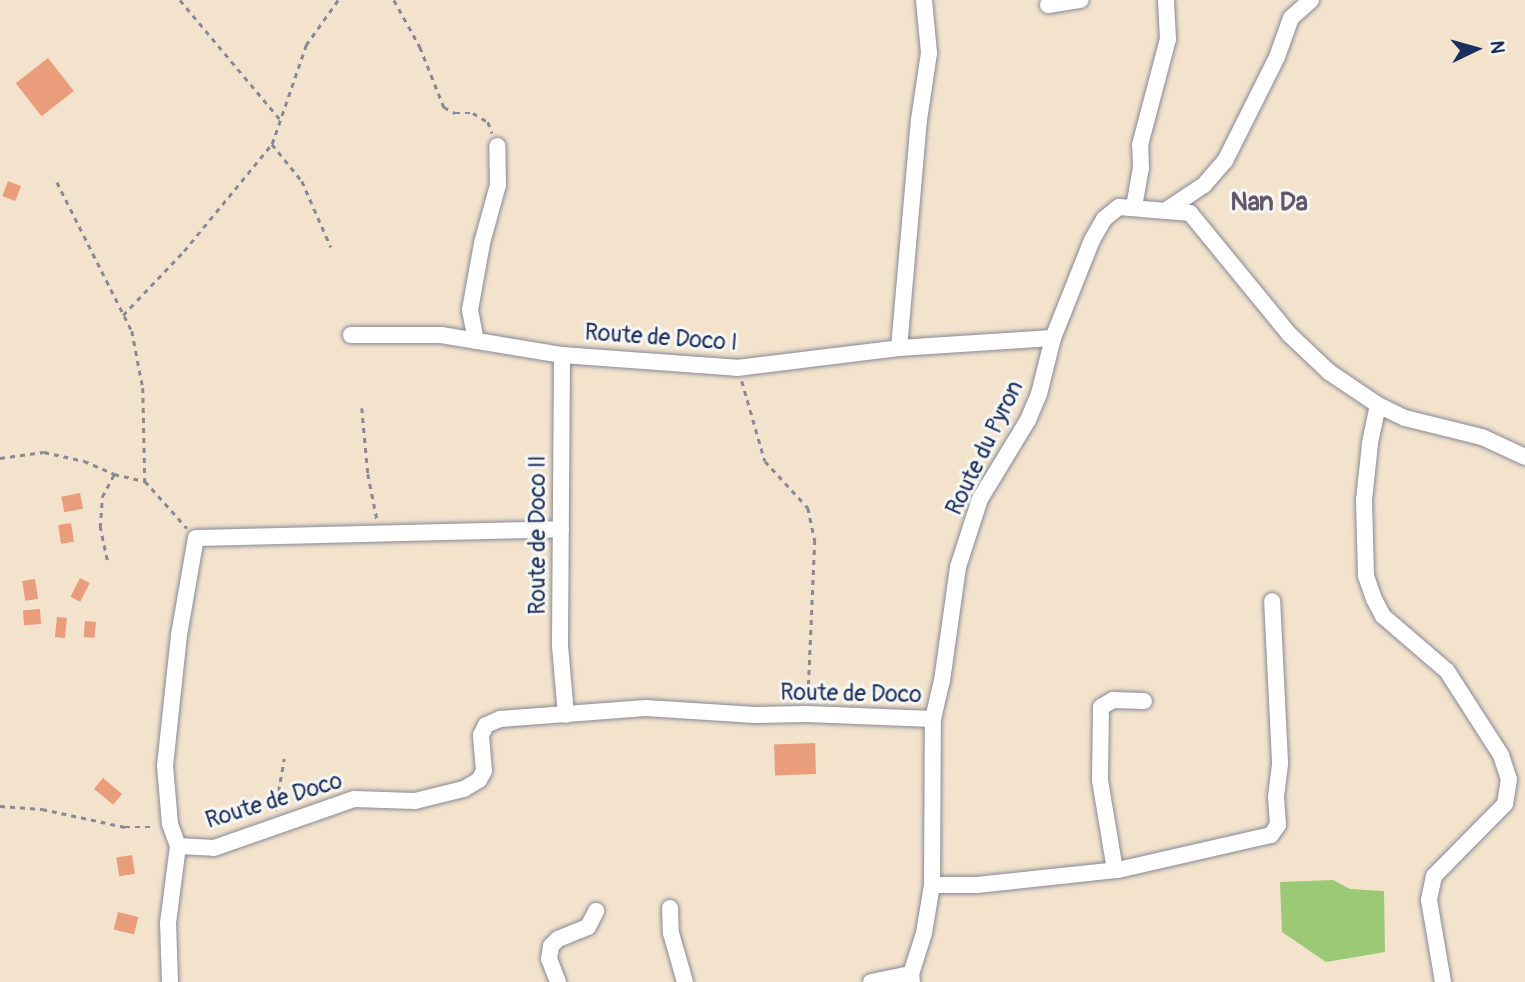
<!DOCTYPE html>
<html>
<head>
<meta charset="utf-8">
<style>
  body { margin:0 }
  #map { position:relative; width:1525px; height:982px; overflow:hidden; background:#f3e3cd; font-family:Pangolin,sans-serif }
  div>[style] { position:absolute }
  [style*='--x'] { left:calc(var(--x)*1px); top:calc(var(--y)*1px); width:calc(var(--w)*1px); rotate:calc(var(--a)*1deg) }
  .green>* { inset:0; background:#9cc976 }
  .building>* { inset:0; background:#ea9d7b; transform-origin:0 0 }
  .path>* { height:2.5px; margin-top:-1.25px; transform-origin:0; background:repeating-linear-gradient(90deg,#878996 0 5px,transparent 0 10px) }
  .roads { filter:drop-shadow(0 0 2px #878996) drop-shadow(0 0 2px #878996) }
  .minor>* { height:16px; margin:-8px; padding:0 8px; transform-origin:8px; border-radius:8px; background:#fff }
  span { translate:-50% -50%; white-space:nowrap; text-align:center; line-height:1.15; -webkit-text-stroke:6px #f6f6f2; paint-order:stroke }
  .street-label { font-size:23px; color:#1b2f5e }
  .quarter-label { font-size:26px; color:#635668; font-weight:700 }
  .north { position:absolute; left:1441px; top:14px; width:70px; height:70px; -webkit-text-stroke:5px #f6f6f2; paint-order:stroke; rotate:85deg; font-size:19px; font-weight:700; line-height:28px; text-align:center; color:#1b2f5e }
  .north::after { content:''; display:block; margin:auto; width:24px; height:32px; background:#1b2f5e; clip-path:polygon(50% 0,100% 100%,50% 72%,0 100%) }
</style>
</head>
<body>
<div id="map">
  <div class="green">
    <i style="clip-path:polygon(1333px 880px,1350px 889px,1384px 891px,1385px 952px,1326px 962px,1282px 932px,1280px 882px)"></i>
  </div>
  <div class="building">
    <i style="left:48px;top:58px;width:42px;height:41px;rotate:52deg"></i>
    <i style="left:8px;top:181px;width:14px;height:16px;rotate:21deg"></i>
    <i style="left:80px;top:493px;width:16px;height:19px;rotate:79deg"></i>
    <i style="left:71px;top:523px;width:19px;height:13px;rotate:81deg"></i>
    <i style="left:80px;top:578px;width:11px;height:21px;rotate:27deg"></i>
    <i style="left:35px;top:579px;width:20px;height:13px;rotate:81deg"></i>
    <i style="left:40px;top:609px;width:15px;height:17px;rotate:86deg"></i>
    <i style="left:57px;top:617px;width:10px;height:20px;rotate:6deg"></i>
    <i style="left:85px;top:621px;width:11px;height:16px;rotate:5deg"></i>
    <i style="left:815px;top:743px;width:31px;height:41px;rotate:88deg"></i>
    <i style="left:103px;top:778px;width:25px;height:14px;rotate:40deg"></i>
    <i style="left:132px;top:855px;width:19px;height:16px;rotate:81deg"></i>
    <i style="left:118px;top:912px;width:21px;height:18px;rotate:14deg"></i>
  </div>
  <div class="path">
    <i style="--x:180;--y:0;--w:155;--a:50"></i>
    <i style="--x:394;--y:0;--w:54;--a:61"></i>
    <i style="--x:420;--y:47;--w:65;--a:68.2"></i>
    <i style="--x:444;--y:107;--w:13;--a:29"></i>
    <i style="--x:455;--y:113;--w:18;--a:0"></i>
    <i style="--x:473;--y:113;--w:17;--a:31"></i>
    <i style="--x:488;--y:122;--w:12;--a:70"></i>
    <i style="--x:272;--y:144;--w:48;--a:51"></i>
    <i style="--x:302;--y:181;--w:72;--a:66.3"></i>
    <i style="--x:57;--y:182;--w:167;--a:63.3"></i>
    <i style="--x:132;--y:331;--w:58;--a:79.1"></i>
    <i style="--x:143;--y:388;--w:93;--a:88.8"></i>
    <i style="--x:145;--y:481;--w:63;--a:48.2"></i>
    <i style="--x:123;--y:315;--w:88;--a:-46.4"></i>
    <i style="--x:184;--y:251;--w:139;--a:-50.6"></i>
    <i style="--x:272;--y:144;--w:105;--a:-71"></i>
    <i style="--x:306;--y:45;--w:55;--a:-54.6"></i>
    <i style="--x:742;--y:381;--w:83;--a:74"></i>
    <i style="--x:765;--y:461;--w:64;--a:47.5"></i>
    <i style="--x:808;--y:508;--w:33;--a:78"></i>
    <i style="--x:815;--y:540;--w:160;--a:92.5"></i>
    <i style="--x:362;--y:408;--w:66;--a:84.8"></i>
    <i style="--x:368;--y:474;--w:46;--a:78.7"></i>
    <i style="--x:0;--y:458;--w:44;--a:-7.8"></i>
    <i style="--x:44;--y:452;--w:41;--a:12.7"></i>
    <i style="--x:84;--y:461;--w:33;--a:23"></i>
    <i style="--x:107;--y:560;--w:33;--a:-102"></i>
    <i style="--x:100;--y:528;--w:31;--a:-86"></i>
    <i style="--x:102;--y:497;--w:26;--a:-62"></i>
    <i style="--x:114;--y:474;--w:32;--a:13"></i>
    <i style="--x:0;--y:806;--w:42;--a:4.1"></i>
    <i style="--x:42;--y:809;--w:85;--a:12.2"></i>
    <i style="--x:125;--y:827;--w:30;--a:0"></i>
    <i style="--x:275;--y:811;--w:53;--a:-80.2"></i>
  </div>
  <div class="roads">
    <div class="minor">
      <i style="--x:1048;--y:5;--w:33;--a:-9"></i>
      <i style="--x:1134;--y:207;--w:40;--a:-80"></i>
      <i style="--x:1141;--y:168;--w:23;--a:-92"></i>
      <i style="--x:1140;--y:145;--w:110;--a:-75.2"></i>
      <i style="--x:1168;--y:39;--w:39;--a:-93"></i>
      <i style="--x:1168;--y:209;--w:43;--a:-33.7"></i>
      <i style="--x:1204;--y:185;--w:32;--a:-49"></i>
      <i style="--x:1225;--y:161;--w:116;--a:-63.4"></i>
      <i style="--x:1277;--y:57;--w:41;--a:-70.3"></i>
      <i style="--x:1291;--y:18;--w:27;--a:-42"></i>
      <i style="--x:351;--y:335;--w:90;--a:0"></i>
      <i style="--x:441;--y:335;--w:123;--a:9.4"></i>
      <i style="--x:562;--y:355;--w:175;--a:4.2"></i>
      <i style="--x:737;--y:368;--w:163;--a:-7"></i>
      <i style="--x:899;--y:348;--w:154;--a:-3.7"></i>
      <i style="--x:476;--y:341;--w:32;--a:-101"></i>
      <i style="--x:470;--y:310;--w:68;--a:-79.8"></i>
      <i style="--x:482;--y:243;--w:60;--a:-74.6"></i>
      <i style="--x:498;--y:185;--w:39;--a:-91"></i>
      <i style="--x:899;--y:348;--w:229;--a:-85"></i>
      <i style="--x:919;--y:120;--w:68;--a:-81.5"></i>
      <i style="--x:929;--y:53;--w:53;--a:-95.4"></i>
      <i style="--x:562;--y:355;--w:291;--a:90.4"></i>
      <i style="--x:560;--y:646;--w:69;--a:85"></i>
      <i style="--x:1378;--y:405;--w:40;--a:102"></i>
      <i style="--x:1370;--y:444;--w:56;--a:96.1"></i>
      <i style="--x:1364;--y:500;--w:76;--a:88.5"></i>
      <i style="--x:1366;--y:576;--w:24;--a:71"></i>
      <i style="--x:1374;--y:599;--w:19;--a:62"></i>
      <i style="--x:1383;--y:616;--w:84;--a:40.7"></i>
      <i style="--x:1447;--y:671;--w:100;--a:57.3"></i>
      <i style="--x:1501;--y:755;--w:25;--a:72"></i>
      <i style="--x:1509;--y:779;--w:25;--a:99"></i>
      <i style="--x:1505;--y:804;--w:101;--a:134.6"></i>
      <i style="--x:1434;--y:876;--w:25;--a:102"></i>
      <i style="--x:1429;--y:900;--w:83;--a:80.3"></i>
      <i style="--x:178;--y:846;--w:36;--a:3"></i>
      <i style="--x:214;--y:848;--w:148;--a:-19.3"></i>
      <i style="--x:354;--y:799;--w:61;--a:1.9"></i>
      <i style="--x:415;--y:801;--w:50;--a:-13.8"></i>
      <i style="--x:464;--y:789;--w:17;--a:-31"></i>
      <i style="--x:479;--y:780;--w:10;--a:-61"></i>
      <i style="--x:484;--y:771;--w:36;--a:-95"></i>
      <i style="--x:481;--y:735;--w:11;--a:-63"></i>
      <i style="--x:486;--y:725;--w:15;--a:-23"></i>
      <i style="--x:500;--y:719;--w:146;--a:-4.3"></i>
      <i style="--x:646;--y:708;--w:109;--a:3.7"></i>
      <i style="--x:755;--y:715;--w:52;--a:-1.1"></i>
      <i style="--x:807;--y:714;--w:126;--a:2.3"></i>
      <i style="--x:1115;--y:870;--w:91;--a:-99.5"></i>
      <i style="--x:1100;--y:780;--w:73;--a:-89.2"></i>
      <i style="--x:1101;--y:707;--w:14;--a:-30"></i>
      <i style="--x:1113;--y:700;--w:31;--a:2"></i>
      <i style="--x:932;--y:885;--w:45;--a:0"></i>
      <i style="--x:977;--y:885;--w:142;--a:-6.1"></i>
      <i style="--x:1118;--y:870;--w:157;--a:-12.9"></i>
      <i style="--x:1271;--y:835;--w:12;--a:-55"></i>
      <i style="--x:1278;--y:825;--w:28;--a:-94"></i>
      <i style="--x:1276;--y:797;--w:35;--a:-83"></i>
      <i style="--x:1280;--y:762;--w:161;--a:-92.8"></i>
      <i style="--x:670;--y:908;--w:25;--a:88"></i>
      <i style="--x:671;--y:933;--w:51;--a:74.1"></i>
      <i style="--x:170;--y:982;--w:59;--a:-91.9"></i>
      <i style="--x:168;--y:923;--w:78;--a:-82.6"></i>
      <i style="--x:178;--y:846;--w:23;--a:-110"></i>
      <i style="--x:170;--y:824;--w:58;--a:-94.9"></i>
      <i style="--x:165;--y:766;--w:132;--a:-83.9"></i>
      <i style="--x:179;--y:635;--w:98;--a:-80.1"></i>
      <i style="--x:196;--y:538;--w:365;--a:-1.4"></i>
      <i style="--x:558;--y:982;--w:25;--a:-111"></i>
      <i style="--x:549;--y:959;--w:13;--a:-81"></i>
      <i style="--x:551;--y:946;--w:10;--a:-45"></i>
      <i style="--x:558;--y:939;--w:32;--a:-22"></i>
      <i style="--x:588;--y:927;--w:18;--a:-63"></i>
      <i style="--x:871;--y:982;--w:41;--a:-11.3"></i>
      <i style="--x:912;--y:982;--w:8;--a:-97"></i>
      <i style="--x:911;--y:974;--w:43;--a:-72.4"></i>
      <i style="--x:924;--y:933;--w:49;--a:-80.5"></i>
      <i style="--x:932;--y:885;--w:166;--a:-89.7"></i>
      <i style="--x:933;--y:719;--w:39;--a:-77"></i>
      <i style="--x:942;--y:681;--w:115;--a:-82"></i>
      <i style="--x:958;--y:567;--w:71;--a:-72.1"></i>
      <i style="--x:980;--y:499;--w:92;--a:-58.7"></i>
      <i style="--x:1028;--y:420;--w:28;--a:-67"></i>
      <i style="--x:1039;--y:394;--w:58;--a:-76"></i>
      <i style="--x:1053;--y:338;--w:105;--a:-68.3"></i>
      <i style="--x:1092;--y:240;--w:24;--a:-60"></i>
      <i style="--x:1104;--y:219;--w:19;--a:-39"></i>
      <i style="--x:1119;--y:207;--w:71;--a:4.8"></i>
      <i style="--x:1190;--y:213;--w:158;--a:50.7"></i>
      <i style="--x:1290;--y:335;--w:54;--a:43.5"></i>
      <i style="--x:1329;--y:372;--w:59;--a:34"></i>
      <i style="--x:1378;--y:405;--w:30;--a:26"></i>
      <i style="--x:1405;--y:418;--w:79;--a:13.9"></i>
      <i style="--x:1482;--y:437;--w:47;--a:24.9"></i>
    </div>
  </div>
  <div class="street-label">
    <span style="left:661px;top:338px;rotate:4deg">Route de Doco I</span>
    <span style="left:985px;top:448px;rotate:-64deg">Route du Pyron</span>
    <span style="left:538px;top:535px;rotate:-90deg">Route de Doco II</span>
    <span style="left:851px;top:694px;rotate:1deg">Route de Doco</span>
    <span style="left:274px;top:801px;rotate:-17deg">Route de Doco</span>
  </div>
  <div class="quarter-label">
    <span style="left:1269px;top:203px">Nan Da</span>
  </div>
  <div class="north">N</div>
</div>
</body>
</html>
